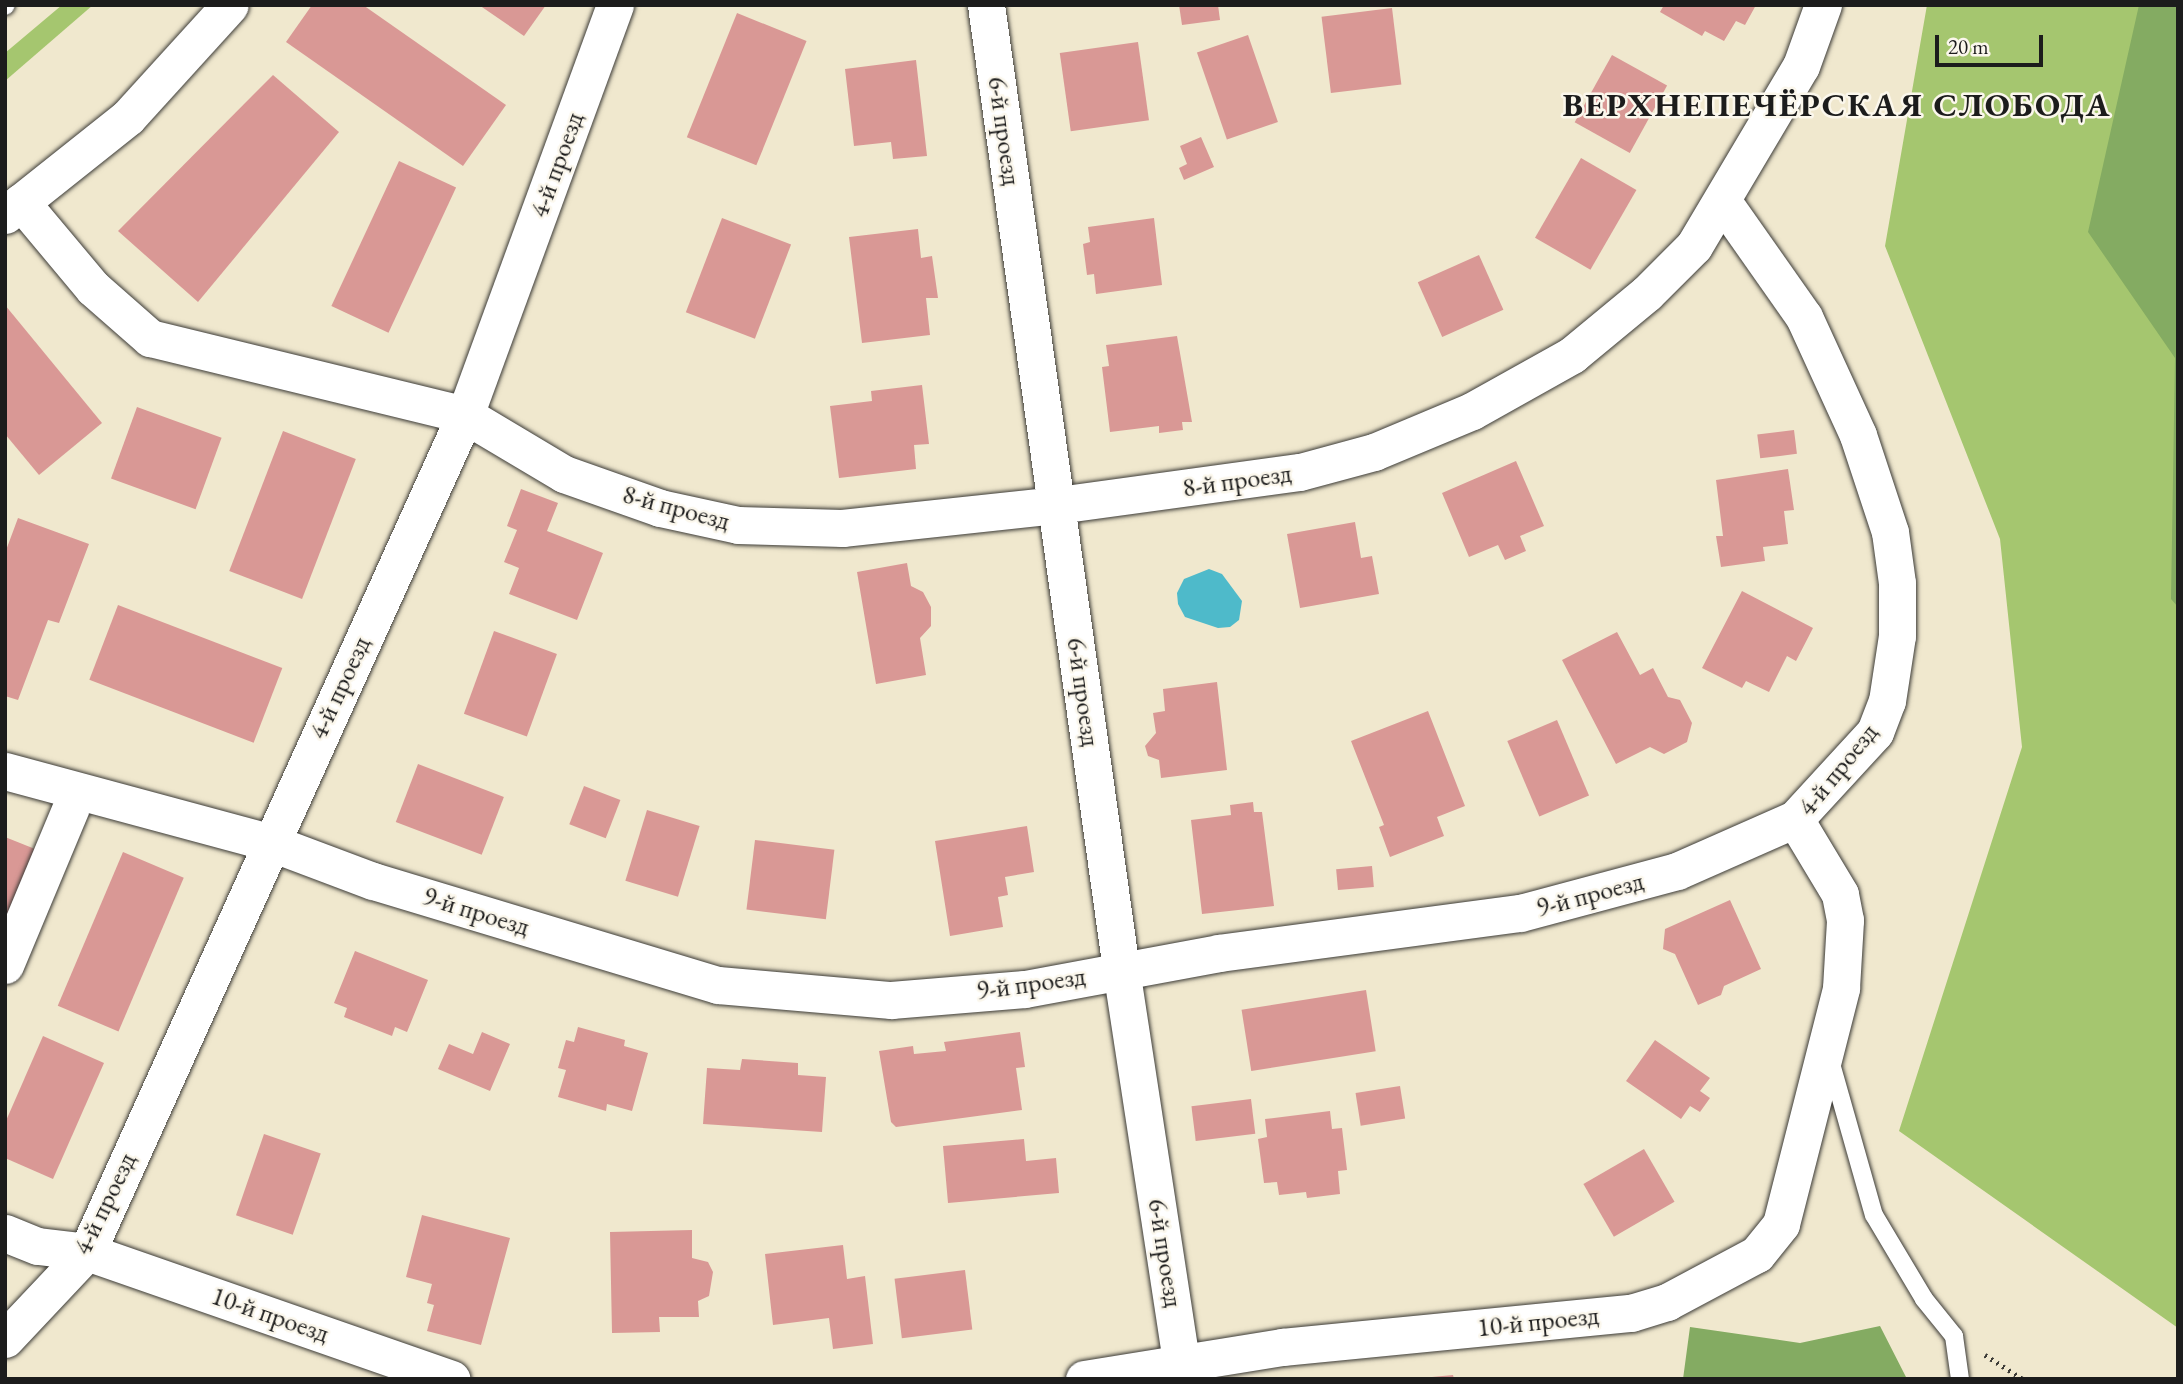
<!DOCTYPE html>
<html>
<head>
<meta charset="utf-8">
<style>
  body { margin:0 }
  #map { position:relative; width:2183px; height:1384px; overflow:hidden; background:#f0e8ce; font-family:"EB Garamond",serif }
  div>[style] { position:absolute }
  [style*='--x'] { left:calc(var(--x)*1px); top:calc(var(--y)*1px); width:calc(var(--w)*1px); rotate:calc(var(--a)*1deg) }
  .green>* { inset:0; background:#a5c66f }
  .forest>* { inset:0; background:#84ab62 }
  .water>* { inset:0; background:#4ebaca }
  .building>* { inset:0; background:#d99895; transform-origin:0 0 }
  .path>* { height:4.5px; margin-top:-2.25px; transform-origin:0; background:repeating-linear-gradient(90deg,#3c3b37 0 2px,transparent 0 7px) }
  .roads { filter:drop-shadow(0 0 2px #3c3b37) drop-shadow(0 0 2px #3c3b37) }
  .service>* { height:18px; margin:-9px; padding:0 9px; transform-origin:9px; border-radius:9px; background:#fff }
  .minor>* { height:37px; margin:-18.5px; padding:0 18.5px; transform-origin:18.5px; border-radius:18.5px; background:#fff }
  span { translate:-50% -50%; white-space:nowrap; text-align:center; line-height:1.15; -webkit-text-stroke:5px #fbf7ec; paint-order:stroke }
  .street-label { font-size:26px; color:#1c1c1c }
  .district-label { font-size:33px; color:#1c1c1c; font-weight:700; letter-spacing:2px }
  .frame { position:absolute; inset:0; border:7px solid #1c1c1c; pointer-events:none }
  .scale { position:absolute; left:1935px; top:35px; width:108px; height:32px; box-sizing:border-box; border:4px solid #1c1c1c; border-top:0; padding-left:9px; font-size:21px; line-height:24px; white-space:nowrap; color:#1c1c1c; -webkit-text-stroke:5px #fbf7ec; paint-order:stroke }
</style>
</head>
<body>
<div id="map">
  <div class="green">
    <i style="clip-path:polygon(62px 5px,93px 5px,5px 81px,5px 53px)"></i>
    <i style="clip-path:polygon(1927px 5px,2178px 5px,2178px 1328px,1899px 1131px,2022px 747px,2000px 539px,1885px 246px)"></i>
  </div>
  <div class="forest">
    <i style="clip-path:polygon(2139px 5px,2178px 5px,2178px 607px,2171px 599px,2175px 358px,2088px 232px)"></i>
    <i style="clip-path:polygon(1880px 1326px,1907px 1379px,1683px 1379px,1690px 1327px,1800px 1343px)"></i>
  </div>
  <div class="water">
    <i style="clip-path:polygon(1209px 569px,1222px 574px,1242px 601px,1239px 620px,1230px 627px,1218px 628px,1185px 617px,1178px 604px,1177px 593px,1184px 579px)"></i>
  </div>
  <div class="building">
    <i style="clip-path:polygon(312px 5px,363px 5px,506px 105px,463px 166px,286px 42px)"></i>
    <i style="clip-path:polygon(479px 5px,546px 5px,524px 36px)"></i>
    <i style="clip-path:polygon(1179px 5px,1218px 5px,1220px 20px,1182px 25px)"></i>
    <i style="clip-path:polygon(1664px 5px,1756px 5px,1745px 25px,1736px 21px,1724px 41px,1705px 31px,1702px 36px,1660px 12px)"></i>
    <i style="left:1392px;top:8px;width:77px;height:71px;rotate:83deg"></i>
    <i style="left:737px;top:13px;width:75px;height:134px;rotate:22deg"></i>
    <i style="left:1248px;top:35px;width:92px;height:54px;rotate:71deg"></i>
    <i style="left:1138px;top:42px;width:79px;height:79px;rotate:82deg"></i>
    <i style="left:1612px;top:55px;width:63px;height:77px;rotate:29deg"></i>
    <i style="clip-path:polygon(916px 60px,927px 156px,893px 159px,891px 142px,854px 146px,845px 69px)"></i>
    <i style="clip-path:polygon(273px 75px,339px 132px,198px 302px,118px 231px)"></i>
    <i style="clip-path:polygon(1201px 137px,1214px 167px,1184px 180px,1179px 168px,1187px 164px,1180px 146px)"></i>
    <i style="left:1581px;top:158px;width:64px;height:92px;rotate:30deg"></i>
    <i style="left:399px;top:161px;width:63px;height:160px;rotate:25deg"></i>
    <i style="left:722px;top:218px;width:74px;height:101px;rotate:21deg"></i>
    <i style="clip-path:polygon(1154px 218px,1162px 285px,1096px 294px,1094px 274px,1087px 275px,1083px 244px,1090px 242px,1088px 227px)"></i>
    <i style="clip-path:polygon(918px 229px,921px 258px,932px 256px,938px 298px,926px 298px,930px 335px,862px 343px,849px 237px)"></i>
    <i style="left:1479px;top:255px;width:60px;height:67px;rotate:66deg"></i>
    <i style="clip-path:polygon(5px 305px,102px 423px,39px 475px,5px 434px)"></i>
    <i style="clip-path:polygon(1177px 336px,1192px 422px,1182px 422px,1183px 430px,1159px 433px,1159px 426px,1110px 432px,1102px 367px,1109px 366px,1106px 345px)"></i>
    <i style="clip-path:polygon(922px 385px,929px 444px,914px 445px,916px 469px,839px 478px,830px 406px,872px 401px,871px 391px)"></i>
    <i style="left:137px;top:407px;width:90px;height:76px;rotate:20deg"></i>
    <i style="left:1794px;top:430px;width:24px;height:37px;rotate:83deg"></i>
    <i style="left:283px;top:431px;width:78px;height:150px;rotate:21deg"></i>
    <i style="clip-path:polygon(1516px 461px,1544px 526px,1520px 536px,1526px 551px,1505px 560px,1498px 545px,1469px 557px,1442px 493px)"></i>
    <i style="clip-path:polygon(1788px 469px,1794px 510px,1784px 511px,1788px 544px,1763px 547px,1765px 561px,1721px 567px,1716px 536px,1723px 536px,1716px 480px)"></i>
    <i style="clip-path:polygon(521px 489px,558px 503px,547px 531px,603px 553px,577px 620px,509px 594px,519px 568px,504px 562px,517px 530px,507px 526px)"></i>
    <i style="clip-path:polygon(18px 518px,89px 544px,59px 623px,48px 620px,18px 700px,5px 696px,5px 553px)"></i>
    <i style="clip-path:polygon(1355px 522px,1361px 558px,1372px 556px,1379px 594px,1300px 608px,1287px 534px)"></i>
    <i style="clip-path:polygon(907px 563px,911px 586px,923px 592px,931px 607px,931px 626px,920px 638px,926px 675px,876px 684px,857px 572px)"></i>
    <i style="clip-path:polygon(1742px 591px,1813px 628px,1796px 661px,1787px 656px,1769px 692px,1746px 681px,1742px 688px,1702px 668px)"></i>
    <i style="left:118px;top:605px;width:176px;height:80px;rotate:21deg"></i>
    <i style="left:494px;top:631px;width:67px;height:88px;rotate:20deg"></i>
    <i style="clip-path:polygon(1617px 632px,1640px 675px,1653px 668px,1668px 697px,1680px 700px,1692px 723px,1687px 742px,1664px 754px,1650px 747px,1616px 764px,1562px 660px)"></i>
    <i style="clip-path:polygon(1217px 682px,1227px 770px,1161px 778px,1159px 760px,1148px 756px,1145px 746px,1156px 733px,1153px 713px,1165px 711px,1163px 689px)"></i>
    <i style="clip-path:polygon(1428px 711px,1465px 806px,1437px 817px,1444px 836px,1390px 857px,1379px 827px,1384px 825px,1351px 741px)"></i>
    <i style="left:1557px;top:720px;width:82px;height:54px;rotate:67deg"></i>
    <i style="left:418px;top:764px;width:92px;height:62px;rotate:21deg"></i>
    <i style="left:584px;top:786px;width:39px;height:41px;rotate:21deg"></i>
    <i style="clip-path:polygon(1253px 802px,1254px 812px,1262px 812px,1274px 906px,1202px 914px,1191px 820px,1231px 815px,1230px 805px)"></i>
    <i style="left:647px;top:810px;width:55px;height:74px;rotate:17deg"></i>
    <i style="clip-path:polygon(1027px 826px,1034px 872px,1005px 877px,1008px 895px,998px 897px,1003px 927px,950px 936px,935px 841px)"></i>
    <i style="clip-path:polygon(5px 837px,35px 849px,9px 914px,5px 912px)"></i>
    <i style="left:755px;top:840px;width:80px;height:70px;rotate:7deg"></i>
    <i style="left:123px;top:852px;width:66px;height:167px;rotate:23deg"></i>
    <i style="left:1372px;top:866px;width:21px;height:36px;rotate:85deg"></i>
    <i style="clip-path:polygon(1730px 900px,1761px 969px,1724px 986px,1721px 995px,1698px 1005px,1675px 954px,1663px 949px,1665px 929px)"></i>
    <i style="clip-path:polygon(355px 951px,428px 980px,407px 1032px,395px 1027px,392px 1036px,344px 1017px,347px 1008px,334px 1003px)"></i>
    <i style="left:1366px;top:990px;width:62px;height:126px;rotate:81deg"></i>
    <i style="clip-path:polygon(578px 1027px,625px 1040px,624px 1046px,648px 1053px,632px 1111px,607px 1104px,606px 1111px,558px 1097px,566px 1070px,558px 1068px,566px 1040px,574px 1042px)"></i>
    <i style="clip-path:polygon(482px 1032px,510px 1044px,490px 1091px,438px 1069px,449px 1044px,473px 1054px)"></i>
    <i style="clip-path:polygon(1020px 1032px,1025px 1067px,1016px 1068px,1022px 1110px,896px 1127px,891px 1122px,879px 1051px,913px 1046px,914px 1054px,946px 1051px,944px 1042px)"></i>
    <i style="clip-path:polygon(43px 1036px,104px 1063px,53px 1179px,5px 1158px,5px 1123px)"></i>
    <i style="clip-path:polygon(1655px 1040px,1710px 1078px,1700px 1091px,1710px 1098px,1700px 1112px,1690px 1106px,1681px 1119px,1626px 1081px)"></i>
    <i style="clip-path:polygon(742px 1059px,798px 1063px,798px 1075px,826px 1077px,822px 1132px,703px 1124px,707px 1068px,740px 1070px)"></i>
    <i style="left:1400px;top:1086px;width:33px;height:45px;rotate:81deg"></i>
    <i style="left:1251px;top:1099px;width:35px;height:60px;rotate:83deg"></i>
    <i style="clip-path:polygon(1330px 1111px,1332px 1129px,1342px 1128px,1347px 1170px,1338px 1171px,1340px 1194px,1307px 1198px,1306px 1192px,1279px 1195px,1277px 1182px,1264px 1183px,1258px 1139px,1267px 1137px,1265px 1119px)"></i>
    <i style="left:264px;top:1134px;width:60px;height:86px;rotate:19deg"></i>
    <i style="clip-path:polygon(1024px 1139px,1026px 1161px,1056px 1158px,1059px 1193px,948px 1203px,943px 1146px)"></i>
    <i style="left:1644px;top:1149px;width:61px;height:70px;rotate:60deg"></i>
    <i style="clip-path:polygon(422px 1215px,510px 1238px,481px 1345px,427px 1331px,434px 1305px,427px 1303px,432px 1284px,406px 1277px)"></i>
    <i style="clip-path:polygon(692px 1230px,692px 1258px,708px 1262px,713px 1272px,709px 1296px,698px 1301px,699px 1317px,659px 1317px,660px 1332px,612px 1333px,610px 1232px)"></i>
    <i style="clip-path:polygon(843px 1245px,847px 1279px,865px 1276px,873px 1344px,833px 1349px,829px 1318px,773px 1325px,765px 1254px)"></i>
    <i style="left:965px;top:1270px;width:60px;height:71px;rotate:83deg"></i>
    <i style="clip-path:polygon(1453px 1375px,1454px 1379px,1432px 1379px,1432px 1377px)"></i>
  </div>
  <div class="path">
    <i style="--x:1985;--y:1355;--w:45;--a:32.3"></i>
  </div>
  <div class="roads">
    <div class="service">
      <i style="--x:5;--y:6;--w:1;--a:-45"></i>
      <i style="--x:1830;--y:1060;--w:161;--a:74.2"></i>
      <i style="--x:1874;--y:1215;--w:98;--a:59.2"></i>
      <i style="--x:1924;--y:1299;--w:48;--a:51"></i>
      <i style="--x:1954;--y:1336;--w:43;--a:82.1"></i>
    </div>
    <div class="minor">
      <i style="--x:986;--y:5;--w:973;--a:82.03"></i>
      <i style="--x:1121;--y:969;--w:415;--a:81.3"></i>
      <i style="--x:21;--y:202;--w:112;--a:50.1"></i>
      <i style="--x:93;--y:288;--w:76;--a:41.3"></i>
      <i style="--x:150;--y:338;--w:324;--a:13.7"></i>
      <i style="--x:465;--y:415;--w:115;--a:30.8"></i>
      <i style="--x:564;--y:474;--w:102;--a:19.5"></i>
      <i style="--x:660;--y:508;--w:80;--a:12.3"></i>
      <i style="--x:738;--y:525;--w:104;--a:1.7"></i>
      <i style="--x:842;--y:528;--w:217;--a:-6.1"></i>
      <i style="--x:1058;--y:505;--w:244;--a:-7.8"></i>
      <i style="--x:1300;--y:472;--w:77;--a:-15.1"></i>
      <i style="--x:1374;--y:452;--w:106;--a:-22.7"></i>
      <i style="--x:1472;--y:411;--w:115;--a:-29.2"></i>
      <i style="--x:1572;--y:355;--w:97;--a:-39.6"></i>
      <i style="--x:1647;--y:293;--w:66;--a:-45"></i>
      <i style="--x:1694;--y:246;--w:209;--a:-59.3"></i>
      <i style="--x:1801;--y:66;--w:65;--a:-70.2"></i>
      <i style="--x:5;--y:215;--w:157;--a:-38.5"></i>
      <i style="--x:128;--y:117;--w:151;--a:-47.7"></i>
      <i style="--x:5;--y:771;--w:273;--a:15.1"></i>
      <i style="--x:269;--y:842;--w:111;--a:20.6"></i>
      <i style="--x:373;--y:881;--w:360;--a:16.8"></i>
      <i style="--x:718;--y:985;--w:174;--a:5"></i>
      <i style="--x:891;--y:1000;--w:134;--a:-4.7"></i>
      <i style="--x:1025;--y:989;--w:197;--a:-10.5"></i>
      <i style="--x:1219;--y:953;--w:304;--a:-7.6"></i>
      <i style="--x:1520;--y:913;--w:163;--a:-15"></i>
      <i style="--x:1677;--y:871;--w:129;--a:-23.8"></i>
      <i style="--x:5;--y:965;--w:171;--a:-67.3"></i>
      <i style="--x:5;--y:1233;--w:35;--a:22"></i>
      <i style="--x:38;--y:1246;--w:49;--a:7"></i>
      <i style="--x:87;--y:1252;--w:386;--a:19.2"></i>
      <i style="--x:5;--y:1339;--w:120;--a:-46.7"></i>
      <i style="--x:87;--y:1252;--w:918;--a:-65.7"></i>
      <i style="--x:465;--y:415;--w:437;--a:-69.9"></i>
      <i style="--x:1084;--y:1379;--w:201;--a:-9.2"></i>
      <i style="--x:1282;--y:1347;--w:351;--a:-5.6"></i>
      <i style="--x:1631;--y:1313;--w:38;--a:-17"></i>
      <i style="--x:1667;--y:1302;--w:102;--a:-28.1"></i>
      <i style="--x:1757;--y:1254;--w:38;--a:-51"></i>
      <i style="--x:1781;--y:1224;--w:244;--a:-75.7"></i>
      <i style="--x:1841;--y:988;--w:68;--a:-86.6"></i>
      <i style="--x:1845;--y:920;--w:26;--a:-101"></i>
      <i style="--x:1840;--y:894;--w:87;--a:-121"></i>
      <i style="--x:1795;--y:819;--w:118;--a:-47.4"></i>
      <i style="--x:1875;--y:732;--w:33;--a:-69"></i>
      <i style="--x:1887;--y:701;--w:66;--a:-81.3"></i>
      <i style="--x:1897;--y:636;--w:53;--a:-90"></i>
      <i style="--x:1897;--y:583;--w:51;--a:-97.8"></i>
      <i style="--x:1890;--y:532;--w:102;--a:-108.3"></i>
      <i style="--x:1858;--y:435;--w:130;--a:-114.6"></i>
      <i style="--x:1804;--y:317;--w:139;--a:-125.1"></i>
    </div>
  </div>
  <div class="street-label">
    <span style="left:1004px;top:131px;rotate:82deg">6-й проезд</span>
    <span style="left:557px;top:165px;rotate:-70deg">4-й проезд</span>
    <span style="left:1237px;top:481px;rotate:-8deg">8-й проезд</span>
    <span style="left:676px;top:508px;rotate:15deg">8-й проезд</span>
    <span style="left:340px;top:688px;rotate:-65deg">4-й проезд</span>
    <span style="left:1083px;top:692px;rotate:82deg">6-й проезд</span>
    <span style="left:1838px;top:770px;rotate:-51deg">4-й проезд</span>
    <span style="left:1590px;top:895px;rotate:-15deg">9-й проезд</span>
    <span style="left:476px;top:912px;rotate:17deg">9-й проезд</span>
    <span style="left:1031px;top:984px;rotate:-8deg">9-й проезд</span>
    <span style="left:105px;top:1204px;rotate:-64deg">4-й проезд</span>
    <span style="left:1165px;top:1253px;rotate:81deg">6-й проезд</span>
    <span style="left:270px;top:1315px;rotate:19deg">10-й проезд</span>
    <span style="left:1538px;top:1322px;rotate:-6deg">10-й проезд</span>
  </div>
  <div class="district-label">
    <span style="left:1837px;top:105px">ВЕРХНЕПЕЧЁРСКАЯ СЛОБОДА</span>
  </div>
  <div class="frame"></div>
  <div class="scale">20 m</div>
</div>
</body>
</html>
